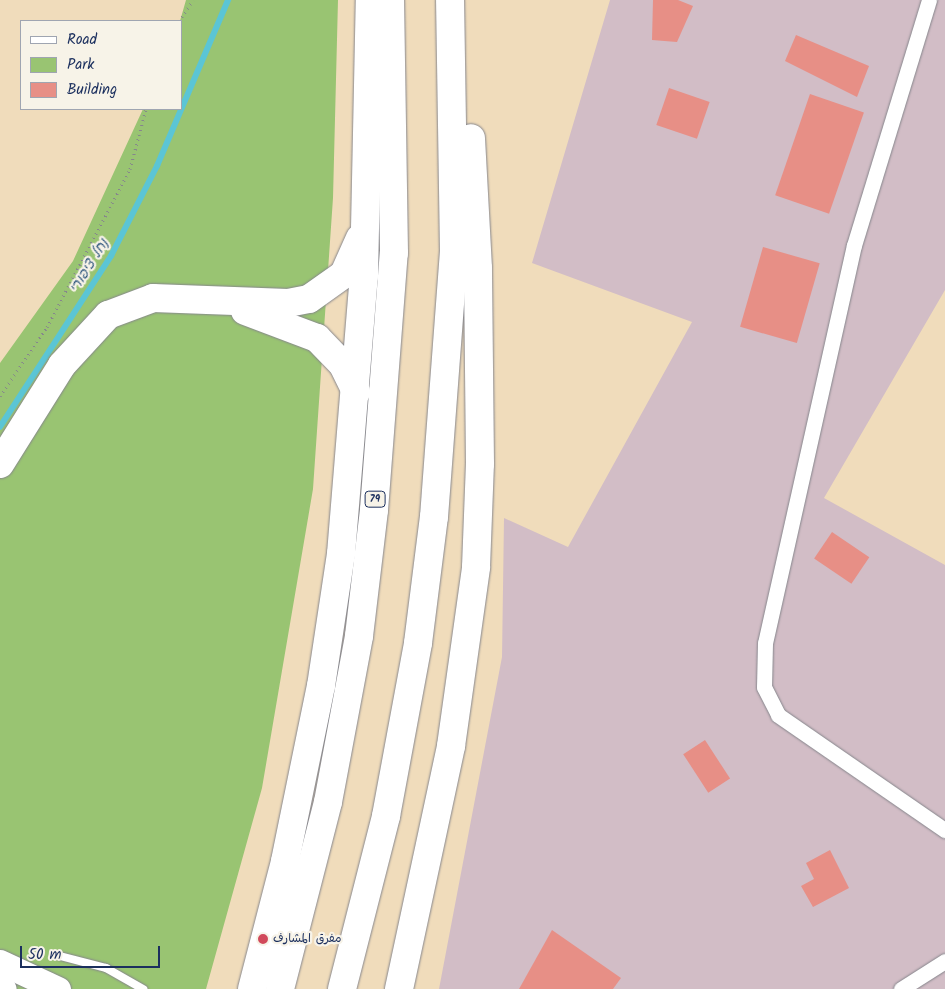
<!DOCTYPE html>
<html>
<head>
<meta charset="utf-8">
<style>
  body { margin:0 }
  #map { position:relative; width:945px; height:989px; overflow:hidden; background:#f0dcbb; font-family:Kalam,"Playpen Sans Arabic","Playpen Sans Hebrew",sans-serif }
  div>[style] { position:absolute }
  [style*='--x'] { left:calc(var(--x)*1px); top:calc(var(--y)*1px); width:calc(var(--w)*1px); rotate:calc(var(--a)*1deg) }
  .industrial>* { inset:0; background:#d2bdc6 }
  .green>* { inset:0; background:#99c472 }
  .stream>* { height:5.5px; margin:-2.75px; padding:0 2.75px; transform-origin:2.75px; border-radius:2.75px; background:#5bc5d5 }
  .building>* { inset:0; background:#e78f86; transform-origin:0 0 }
  .path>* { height:3px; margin-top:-1.5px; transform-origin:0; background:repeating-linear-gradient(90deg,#86868c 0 1px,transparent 0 5px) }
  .roads { filter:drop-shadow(0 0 1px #86868c) drop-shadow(0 0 1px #86868c) }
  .lane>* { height:8px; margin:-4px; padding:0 4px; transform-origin:4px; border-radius:4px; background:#fff }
  .street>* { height:15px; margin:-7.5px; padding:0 7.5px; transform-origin:7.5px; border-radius:7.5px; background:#fff }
  .primary>* { height:25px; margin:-12.5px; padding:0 12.5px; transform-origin:12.5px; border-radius:12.5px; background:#fff }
  .highway>* { height:28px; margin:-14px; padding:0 14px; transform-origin:14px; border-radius:14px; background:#fff }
  .dots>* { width:14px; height:14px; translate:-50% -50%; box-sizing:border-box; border:2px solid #f7f3e8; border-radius:50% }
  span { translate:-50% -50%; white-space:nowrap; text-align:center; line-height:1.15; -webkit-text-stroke:4.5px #f7f3e8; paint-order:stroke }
  .shield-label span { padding:1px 4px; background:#f7f3e8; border:1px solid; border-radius:4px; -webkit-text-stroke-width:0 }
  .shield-label { font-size:11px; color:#1b2f5e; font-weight:700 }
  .poi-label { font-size:12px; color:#1b2f5e }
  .left { translate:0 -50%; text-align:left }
  .water-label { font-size:14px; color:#2b547c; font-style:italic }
  .legend { position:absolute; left:20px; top:20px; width:162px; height:90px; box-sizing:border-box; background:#f7f3e8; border:1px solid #9fa5b1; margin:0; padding:6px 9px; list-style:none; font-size:15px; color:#1b2f5e }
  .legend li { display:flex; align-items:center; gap:10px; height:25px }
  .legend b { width:25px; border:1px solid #9fa5b1 }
  .scale { position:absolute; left:20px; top:946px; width:140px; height:22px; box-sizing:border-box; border:2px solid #1b2f5e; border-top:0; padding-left:6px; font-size:15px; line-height:18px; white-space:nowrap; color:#1b2f5e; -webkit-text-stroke:4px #f7f3e8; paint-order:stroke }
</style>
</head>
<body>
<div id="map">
  <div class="industrial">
    <i style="clip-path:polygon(610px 0,945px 0,945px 290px,824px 498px,945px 565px,945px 989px,439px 989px,502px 657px,504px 518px,568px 547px,692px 322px,532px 263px)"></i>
  </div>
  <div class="green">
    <i style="clip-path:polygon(186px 0,338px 0,333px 198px,313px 489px,262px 788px,206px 989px,0 989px,0 363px,73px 261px,143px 109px,181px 109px,180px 21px)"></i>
  </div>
  <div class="stream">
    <i style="--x:0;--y:427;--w:204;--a:-57"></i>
    <i style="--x:111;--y:256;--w:101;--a:-62.9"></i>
    <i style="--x:157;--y:166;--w:181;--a:-66.8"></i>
  </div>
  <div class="building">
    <i style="clip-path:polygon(653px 0,678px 0,693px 6px,677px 42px,652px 40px)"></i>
    <i style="clip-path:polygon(796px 35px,869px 66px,857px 97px,785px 61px)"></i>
    <i style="left:669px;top:88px;width:43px;height:39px;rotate:19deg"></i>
    <i style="left:810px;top:94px;width:57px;height:107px;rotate:19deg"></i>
    <i style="left:763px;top:247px;width:59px;height:83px;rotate:16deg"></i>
    <i style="left:832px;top:532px;width:45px;height:32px;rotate:34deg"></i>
    <i style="left:705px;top:740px;width:46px;height:26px;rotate:57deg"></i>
    <i style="clip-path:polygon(830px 850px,849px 888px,813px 907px,801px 886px,814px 879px,806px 863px)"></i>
    <i style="clip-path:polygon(552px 930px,621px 978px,613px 989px,519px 989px)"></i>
  </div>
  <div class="path">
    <i style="--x:179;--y:21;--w:25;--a:-56"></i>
    <i style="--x:0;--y:396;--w:83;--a:-55.7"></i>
    <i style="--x:47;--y:327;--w:178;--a:-62.3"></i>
    <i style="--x:130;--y:169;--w:62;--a:-75.1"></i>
  </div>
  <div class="roads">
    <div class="lane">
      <i style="--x:60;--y:956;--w:48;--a:14.6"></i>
      <i style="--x:106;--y:968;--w:43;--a:29.6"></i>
    </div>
    <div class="street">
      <i style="--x:929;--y:0;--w:256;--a:107"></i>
      <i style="--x:854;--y:245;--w:408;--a:102.6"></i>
      <i style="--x:765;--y:643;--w:44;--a:91.3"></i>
      <i style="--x:764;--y:687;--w:31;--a:63"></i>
      <i style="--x:778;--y:715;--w:203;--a:34.6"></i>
      <i style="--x:901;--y:989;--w:52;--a:-32.5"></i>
    </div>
    <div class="primary">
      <i style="--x:0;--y:962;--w:64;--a:25"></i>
      <i style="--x:0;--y:987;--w:4;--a:27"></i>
    </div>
    <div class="highway">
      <i style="--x:245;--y:311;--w:77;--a:20.6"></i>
      <i style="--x:317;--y:338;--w:37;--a:46"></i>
      <i style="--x:343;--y:365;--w:30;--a:64"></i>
      <i style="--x:0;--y:464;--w:117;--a:-57.9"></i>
      <i style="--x:62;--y:365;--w:68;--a:-47.4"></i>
      <i style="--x:108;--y:315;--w:48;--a:-20.7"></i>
      <i style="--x:153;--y:298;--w:135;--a:2.1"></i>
      <i style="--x:288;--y:303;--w:21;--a:-11"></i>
      <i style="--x:309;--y:299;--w:43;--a:-35.5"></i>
      <i style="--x:344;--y:274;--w:39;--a:-66"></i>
      <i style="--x:252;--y:989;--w:132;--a:-75.5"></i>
      <i style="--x:285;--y:861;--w:179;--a:-78.4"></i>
      <i style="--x:321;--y:686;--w:134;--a:-81.4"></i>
      <i style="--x:341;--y:554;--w:279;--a:-85.3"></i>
      <i style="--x:364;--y:276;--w:276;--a:-88.8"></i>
      <i style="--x:280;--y:989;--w:193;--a:-75.6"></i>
      <i style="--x:328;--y:802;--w:169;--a:-79.4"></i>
      <i style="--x:359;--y:636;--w:127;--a:-83.2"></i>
      <i style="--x:374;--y:510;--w:258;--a:-85.6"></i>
      <i style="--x:394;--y:253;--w:253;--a:-90.9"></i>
      <i style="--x:342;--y:989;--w:179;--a:-75.7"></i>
      <i style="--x:386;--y:816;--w:176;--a:-79.5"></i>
      <i style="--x:418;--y:643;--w:127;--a:-82.8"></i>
      <i style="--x:434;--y:517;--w:266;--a:-85.7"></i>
      <i style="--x:454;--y:252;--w:252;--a:-90.9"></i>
      <i style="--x:399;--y:989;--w:249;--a:-77.9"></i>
      <i style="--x:451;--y:746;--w:181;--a:-82"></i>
      <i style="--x:476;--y:567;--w:103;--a:-87.8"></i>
      <i style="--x:480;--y:464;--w:196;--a:-90.6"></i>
      <i style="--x:478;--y:268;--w:130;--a:-93.1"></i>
    </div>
  </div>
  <div class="dots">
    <i style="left:263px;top:939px;background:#d1495b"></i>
  </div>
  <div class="shield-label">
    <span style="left:375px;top:499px">79</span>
  </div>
  <div class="poi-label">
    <span class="left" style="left:273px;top:939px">مفرق المشارف</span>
  </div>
  <div class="water-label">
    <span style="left:89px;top:266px;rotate:-58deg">נחל ציפורי</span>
  </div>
  <ul class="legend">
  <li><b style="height:6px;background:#fff"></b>Road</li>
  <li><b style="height:14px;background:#99c472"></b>Park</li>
  <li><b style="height:14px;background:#e78f86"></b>Building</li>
  </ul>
  <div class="scale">50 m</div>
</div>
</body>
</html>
